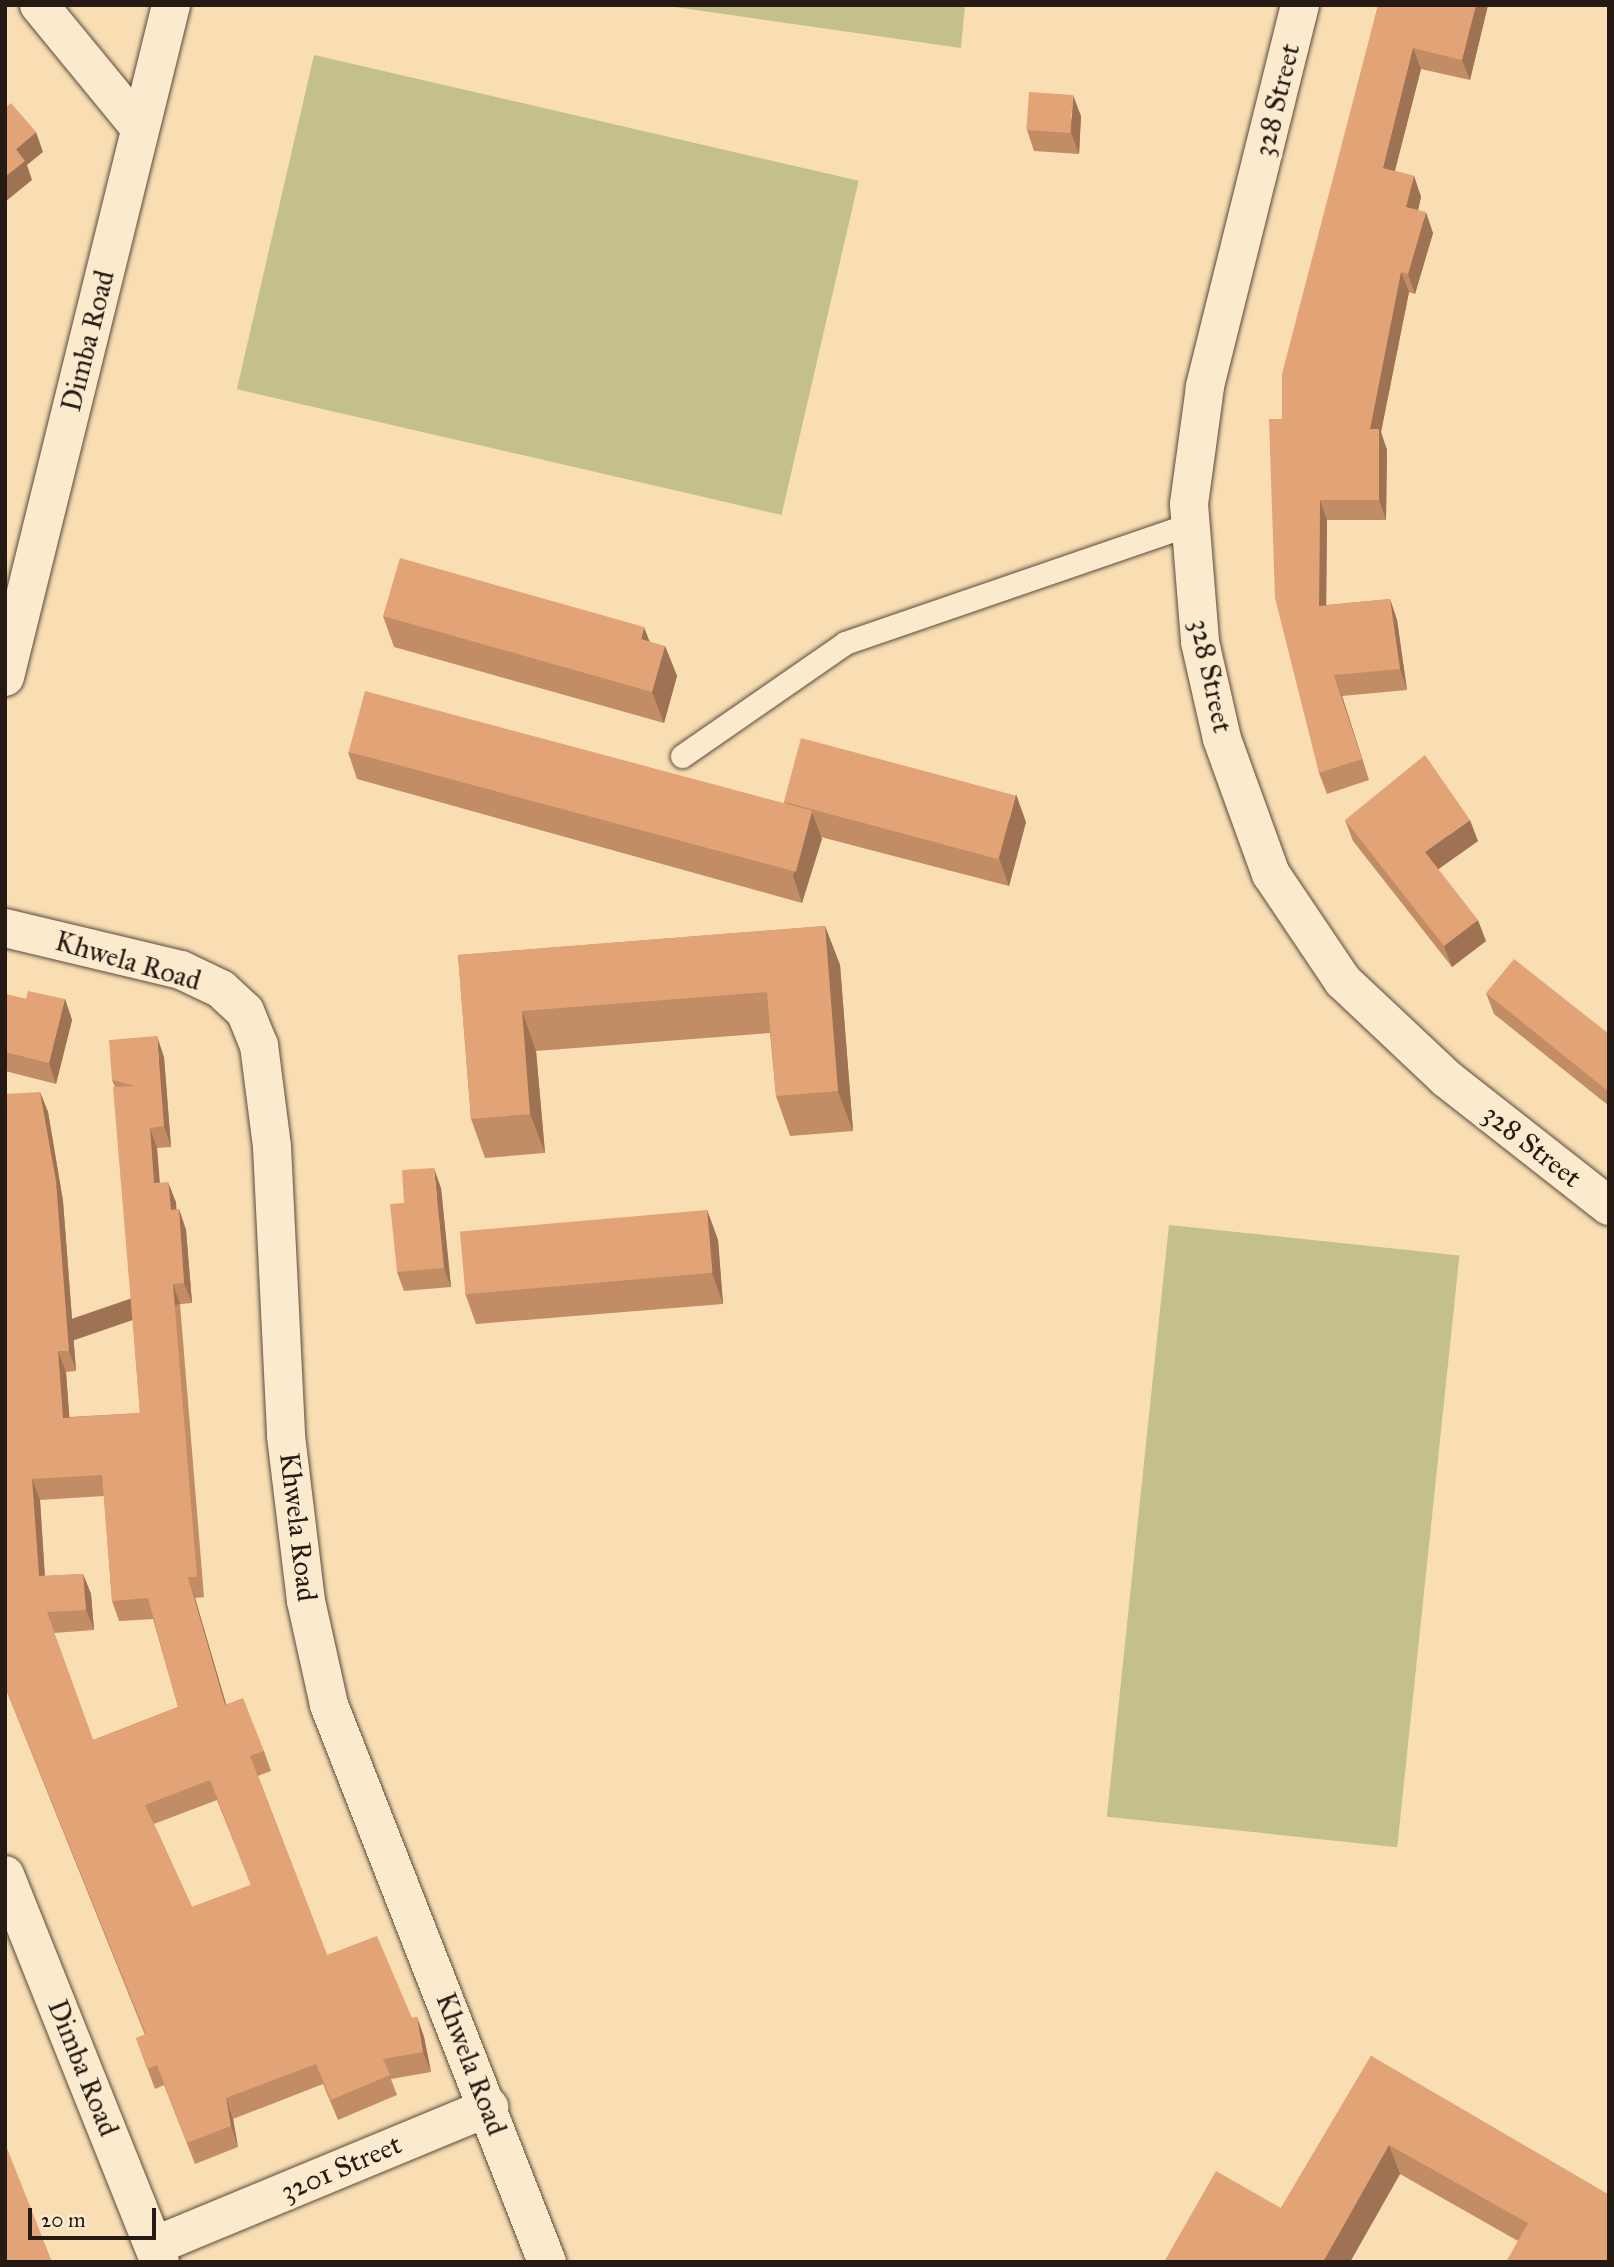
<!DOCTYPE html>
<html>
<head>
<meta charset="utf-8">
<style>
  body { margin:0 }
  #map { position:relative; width:1614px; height:2267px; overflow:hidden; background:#f9deb4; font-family:"IM FELL Great Primer",serif }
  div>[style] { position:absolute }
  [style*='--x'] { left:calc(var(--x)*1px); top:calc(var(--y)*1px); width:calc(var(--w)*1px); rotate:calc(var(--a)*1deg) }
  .green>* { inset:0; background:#c3c089; transform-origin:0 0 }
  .roads { filter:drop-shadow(0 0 2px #5a4b3c) drop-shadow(0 0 2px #5a4b3c) }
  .lane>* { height:23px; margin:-11.5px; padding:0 11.5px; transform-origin:11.5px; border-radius:11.5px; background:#fbeace }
  .street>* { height:38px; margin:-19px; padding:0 19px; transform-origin:19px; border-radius:19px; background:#fbeace }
  .wall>* { inset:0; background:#c28c65 }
  .shaded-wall>* { inset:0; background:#9e7253; transform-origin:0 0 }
  .building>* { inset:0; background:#e2a376; transform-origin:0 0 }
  span { translate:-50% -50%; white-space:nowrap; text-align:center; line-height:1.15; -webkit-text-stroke:7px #fbeace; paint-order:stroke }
  .street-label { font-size:28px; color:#251a14 }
  .frame { position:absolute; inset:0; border:7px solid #251a14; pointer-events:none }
  .scale { position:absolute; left:28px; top:2208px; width:128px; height:32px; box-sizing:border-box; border:4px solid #251a14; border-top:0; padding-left:9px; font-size:21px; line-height:24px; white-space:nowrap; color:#251a14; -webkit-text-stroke:5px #fbeace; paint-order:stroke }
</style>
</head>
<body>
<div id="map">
  <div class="green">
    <i style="clip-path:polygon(661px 5px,965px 5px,961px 48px)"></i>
    <i style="left:314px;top:55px;width:559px;height:343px;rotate:13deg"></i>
    <i style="left:1169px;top:1225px;width:292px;height:595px;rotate:6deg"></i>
  </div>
  <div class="roads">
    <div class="lane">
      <i style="--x:682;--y:756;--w:198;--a:-34.7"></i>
      <i style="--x:845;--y:643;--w:363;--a:-19"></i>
    </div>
    <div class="street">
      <i style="--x:39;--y:5;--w:159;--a:50.6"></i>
      <i style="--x:1300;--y:5;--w:394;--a:104"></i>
      <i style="--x:1205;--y:387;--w:118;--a:97.8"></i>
      <i style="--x:1189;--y:504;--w:138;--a:85.4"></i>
      <i style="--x:1200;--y:642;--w:99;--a:77.2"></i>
      <i style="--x:1222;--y:739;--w:144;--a:70.1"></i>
      <i style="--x:1271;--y:874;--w:129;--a:56.1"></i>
      <i style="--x:1343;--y:981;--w:143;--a:43.3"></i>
      <i style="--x:1447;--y:1079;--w:206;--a:38.1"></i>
      <i style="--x:5;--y:677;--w:692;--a:-76.12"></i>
      <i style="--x:5;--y:928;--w:181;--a:13.4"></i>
      <i style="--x:181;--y:970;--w:44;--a:25.4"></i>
      <i style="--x:221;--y:989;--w:33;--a:43"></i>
      <i style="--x:245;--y:1011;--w:37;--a:68"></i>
      <i style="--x:259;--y:1045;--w:103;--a:82.7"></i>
      <i style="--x:272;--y:1147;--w:289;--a:87.2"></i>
      <i style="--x:286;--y:1436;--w:166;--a:83.1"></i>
      <i style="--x:306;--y:1601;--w:107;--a:77.5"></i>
      <i style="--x:329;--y:1705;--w:598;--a:68.63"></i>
      <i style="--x:5;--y:1875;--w:417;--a:68.2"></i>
      <i style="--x:154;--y:2246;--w:363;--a:-22.5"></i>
    </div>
  </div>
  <div class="wall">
    <i style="clip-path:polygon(1378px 5px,1488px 5px,1470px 80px,1421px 69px,1395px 171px,1414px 176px,1421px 197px,1418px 210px,1433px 233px,1415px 294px,1409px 292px,1381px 432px,1387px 450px,1386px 520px,1327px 520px,1326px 605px,1390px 599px,1397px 620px,1407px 690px,1342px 696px,1369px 780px,1327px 794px,1319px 773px,1282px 419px)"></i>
    <i style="clip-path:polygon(1081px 116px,1079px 154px,1034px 151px,1027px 130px)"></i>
    <i style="clip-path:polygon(383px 616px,665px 646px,677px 676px,664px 723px,394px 647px)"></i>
    <i style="clip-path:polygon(348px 752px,785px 804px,784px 802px,1026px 822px,1009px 886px,821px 837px,802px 903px,357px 779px)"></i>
    <i style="clip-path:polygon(1345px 820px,1478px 841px,1438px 869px,1486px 941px,1452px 967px,1353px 841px)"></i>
    <i style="clip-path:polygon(825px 926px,840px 965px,853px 1131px,790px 1136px,776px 1096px,770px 1033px,536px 1051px,545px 1153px,485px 1158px,471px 1119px,458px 955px)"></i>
    <i style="clip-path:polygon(1486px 993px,1609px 1034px,1609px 1106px,1494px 1014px)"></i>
    <i style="clip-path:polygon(5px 994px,26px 999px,65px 999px,72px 1020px,56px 1084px,5px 1071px)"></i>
    <i style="clip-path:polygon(evenodd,164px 1057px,171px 1147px,157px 1148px,160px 1183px,176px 1202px,176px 1210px,179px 1209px,186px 1230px,192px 1303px,180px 1304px,204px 1597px,195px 1598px,226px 1704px,264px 1751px,271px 1771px,258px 1776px,327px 1955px,412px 2018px,417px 2017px,424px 2037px,431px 2072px,391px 2079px,397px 2095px,338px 2120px,323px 2084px,233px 2119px,238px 2147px,195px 2164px,164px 2085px,155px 2089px,136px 2038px,145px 2035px,5px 1687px,40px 1092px,48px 1112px,63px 1201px,76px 1371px,66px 1372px,69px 1417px,140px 1413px,115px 1087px,112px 1080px,164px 1057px,104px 1496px,112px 1601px,119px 1621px,153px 1619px,178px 1707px,93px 1740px,54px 1633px,94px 1630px,91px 1594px,83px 1574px,45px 1576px,40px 1500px,104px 1496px,164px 1057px,217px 1800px,251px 1885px,192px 1907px,154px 1824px,217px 1800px)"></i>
    <i style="clip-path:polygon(441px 1188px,451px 1287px,404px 1291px,397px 1272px)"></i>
    <i style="clip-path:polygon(707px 1210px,718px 1240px,723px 1304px,476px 1324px,465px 1293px)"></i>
    <i style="clip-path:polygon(1371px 2056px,1609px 2195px,1518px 2241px,1400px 2174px,1350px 2262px,1164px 2262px,1281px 2208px)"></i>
  </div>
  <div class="shaded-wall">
    <i style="clip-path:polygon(1476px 5px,1488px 5px,1470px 80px,1462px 60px)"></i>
    <i style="clip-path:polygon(1413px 48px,1421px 69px,1390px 189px,1383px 168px)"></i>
    <i style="clip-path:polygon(1073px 95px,1081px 116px,1079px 154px,1071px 133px)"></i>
    <i style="clip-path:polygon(36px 132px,43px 152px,27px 165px,32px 180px,5px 202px,5px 177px,16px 149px)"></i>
    <i style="clip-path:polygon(1414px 176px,1421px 197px,1414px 227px,1406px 207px)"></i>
    <i style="clip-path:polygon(1426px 212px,1433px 233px,1415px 294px,1408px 274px)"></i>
    <i style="clip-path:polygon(1401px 272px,1409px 292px,1381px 432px,1387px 450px,1386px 520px,1379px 500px,1370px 429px)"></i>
    <i style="clip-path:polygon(1320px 500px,1327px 520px,1326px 626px,1319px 606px)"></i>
    <i style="clip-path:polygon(1390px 599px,1397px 620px,1407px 690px,1400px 669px)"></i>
    <i style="clip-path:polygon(644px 627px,656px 658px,641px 639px)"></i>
    <i style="clip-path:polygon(665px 646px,677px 676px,664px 723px,652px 692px)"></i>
    <i style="clip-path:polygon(1334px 675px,1342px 696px,1369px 780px)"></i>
    <i style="clip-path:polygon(1016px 794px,1026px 822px,1009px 886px,999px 858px)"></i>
    <i style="clip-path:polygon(812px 812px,822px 839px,802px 903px,793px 876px)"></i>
    <i style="clip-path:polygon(1470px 820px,1478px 841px,1433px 873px,1425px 852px)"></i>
    <i style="clip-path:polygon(1478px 920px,1486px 941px,1452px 967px,1444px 946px)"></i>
    <i style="clip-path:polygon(825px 926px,840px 965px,853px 1131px,838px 1091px)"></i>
    <i style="clip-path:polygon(65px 999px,72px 1020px,56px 1084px,49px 1063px)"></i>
    <i style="clip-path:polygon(522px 1011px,536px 1051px,545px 1153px,530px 1114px)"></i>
    <i style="clip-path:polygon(157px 1036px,164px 1057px,171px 1147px,164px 1126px)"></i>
    <i style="clip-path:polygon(40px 1092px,48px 1112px,63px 1201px,76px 1371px,69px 1351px)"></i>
    <i style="clip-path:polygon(150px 1128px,157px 1148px,161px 1203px,154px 1183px)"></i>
    <i style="clip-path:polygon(434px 1168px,441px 1188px,451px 1287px,444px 1268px)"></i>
    <i style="clip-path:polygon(168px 1182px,176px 1202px,178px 1230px,171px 1210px)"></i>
    <i style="clip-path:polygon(179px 1209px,186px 1230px,192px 1303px,184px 1283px)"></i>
    <i style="clip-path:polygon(707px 1210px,718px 1240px,723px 1304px,712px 1273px)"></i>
    <i style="left:173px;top:1284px;width:21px;height:294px;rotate:71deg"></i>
    <i style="clip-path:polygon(58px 1351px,66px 1372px,71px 1438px,63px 1418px)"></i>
    <i style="clip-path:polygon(32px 1479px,40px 1500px,46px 1596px,39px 1576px)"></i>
    <i style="clip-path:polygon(83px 1574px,91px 1594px,94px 1630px,86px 1610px)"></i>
    <i style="clip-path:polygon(188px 1577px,195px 1598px,232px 1725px,225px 1705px)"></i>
    <i style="clip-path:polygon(417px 2017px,424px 2037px,431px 2072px,423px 2052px)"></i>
    <i style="clip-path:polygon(226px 2098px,233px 2119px,238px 2147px,231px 2126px)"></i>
    <i style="clip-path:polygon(1389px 2145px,1400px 2174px,1350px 2262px,1323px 2262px)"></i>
  </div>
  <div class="building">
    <i style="clip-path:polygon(1378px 5px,1476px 5px,1462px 60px,1413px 48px,1383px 168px,1414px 176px,1406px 207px,1426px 212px,1408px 274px,1401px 272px,1370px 429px,1379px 429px,1379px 500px,1320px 500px,1319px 606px,1390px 599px,1400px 669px,1334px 675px,1362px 759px,1319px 773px,1275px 598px,1269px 419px,1282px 419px,1282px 374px)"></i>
    <i style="left:1029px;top:92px;width:44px;height:38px;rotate:4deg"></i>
    <i style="clip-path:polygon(11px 103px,36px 132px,16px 149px,25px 161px,5px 177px,5px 106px,6px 107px)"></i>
    <i style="clip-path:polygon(400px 558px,644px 627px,641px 639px,665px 646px,652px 692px,383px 616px)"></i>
    <i style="left:365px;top:691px;width:463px;height:63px;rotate:15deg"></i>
    <i style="left:801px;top:738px;width:222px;height:66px;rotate:15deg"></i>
    <i style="clip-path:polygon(1425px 755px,1470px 820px,1425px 852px,1478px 920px,1444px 946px,1345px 820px)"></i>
    <i style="clip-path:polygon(825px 926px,838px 1091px,776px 1096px,767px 992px,522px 1011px,530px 1114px,471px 1119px,458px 955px)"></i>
    <i style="clip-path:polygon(1514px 959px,1609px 1034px,1609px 1092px,1486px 993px)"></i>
    <i style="clip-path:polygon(28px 991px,65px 999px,49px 1063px,5px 1052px,5px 994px,26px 999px)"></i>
    <i style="clip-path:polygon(evenodd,157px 1036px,164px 1126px,150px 1128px,154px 1183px,168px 1182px,171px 1210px,179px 1209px,184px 1283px,173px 1284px,197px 1577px,188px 1577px,225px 1705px,243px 1698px,264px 1751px,250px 1756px,327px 1955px,377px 1936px,412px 2018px,417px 2017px,423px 2052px,383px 2059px,390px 2075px,331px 2100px,316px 2064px,226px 2098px,231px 2126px,187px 2143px,157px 2065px,147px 2069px,136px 2038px,146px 2034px,5px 1686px,5px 1094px,40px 1092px,56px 1181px,69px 1351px,58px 1351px,63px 1418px,140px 1413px,113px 1087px,135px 1086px,112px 1080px,109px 1040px,157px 1036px,102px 1475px,112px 1601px,148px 1598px,178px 1707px,93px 1740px,47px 1612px,86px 1610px,83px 1574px,39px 1576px,32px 1479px,102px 1475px,157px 1036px,210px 1780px,251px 1885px,192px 1907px,145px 1805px,210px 1780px)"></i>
    <i style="clip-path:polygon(434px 1168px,444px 1268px,397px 1272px,390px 1204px,404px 1203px,402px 1170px)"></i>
    <i style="left:707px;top:1210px;width:63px;height:248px;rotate:85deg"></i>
    <i style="clip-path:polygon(1371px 2056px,1609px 2195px,1609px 2262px,1506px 2262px,1528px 2223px,1389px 2145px,1323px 2262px,1164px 2262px,1216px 2171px,1281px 2208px)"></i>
    <i style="clip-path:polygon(5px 2143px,52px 2262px,5px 2262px)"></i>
  </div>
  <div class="street-label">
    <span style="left:1277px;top:100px;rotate:-76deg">328 Street</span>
    <span style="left:88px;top:341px;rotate:-76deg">Dimba Road</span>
    <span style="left:1211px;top:676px;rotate:78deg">328 Street</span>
    <span style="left:128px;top:961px;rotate:16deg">Khwela Road</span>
    <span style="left:1532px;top:1146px;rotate:38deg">328 Street</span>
    <span style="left:298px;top:1527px;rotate:83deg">Khwela Road</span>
    <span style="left:471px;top:2064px;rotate:69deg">Khwela Road</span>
    <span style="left:83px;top:2068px;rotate:68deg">Dimba Road</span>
    <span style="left:341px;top:2168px;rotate:-23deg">3201 Street</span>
  </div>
  <div class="frame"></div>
  <div class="scale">20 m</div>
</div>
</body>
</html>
